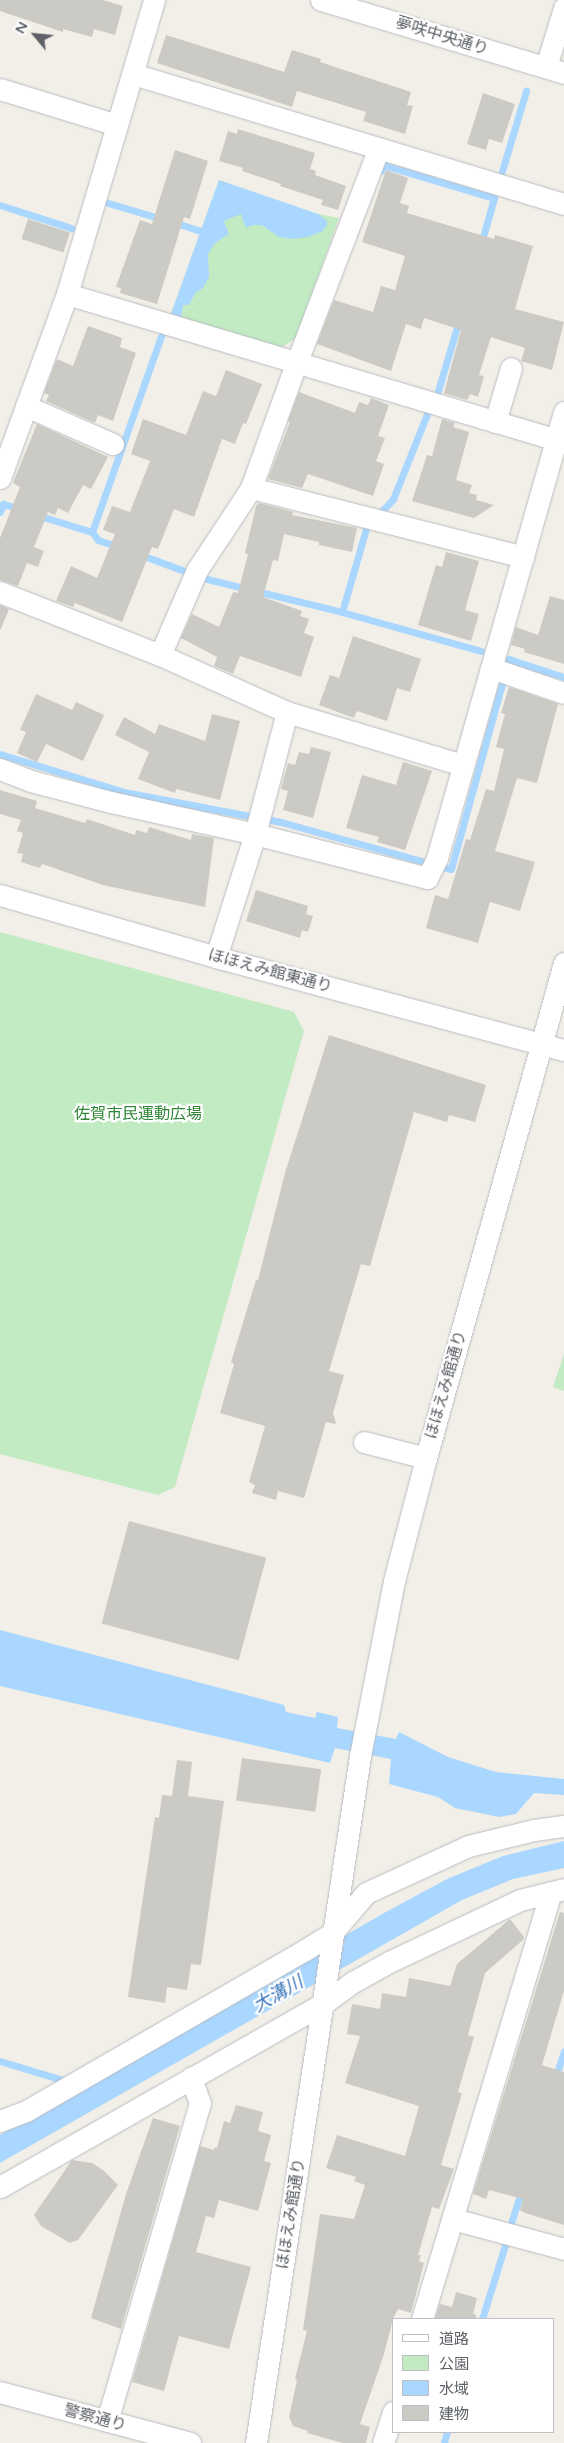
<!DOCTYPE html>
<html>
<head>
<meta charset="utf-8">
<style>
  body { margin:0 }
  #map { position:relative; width:564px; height:2443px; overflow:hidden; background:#f1efe7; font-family:"Varela Round","Noto Sans JP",sans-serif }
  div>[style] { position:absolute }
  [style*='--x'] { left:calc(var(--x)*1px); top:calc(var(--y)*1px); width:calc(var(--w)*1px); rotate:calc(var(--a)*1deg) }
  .green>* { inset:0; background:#c2eac3 }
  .water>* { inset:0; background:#a9d7ff }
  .stream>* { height:7px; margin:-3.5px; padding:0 3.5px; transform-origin:3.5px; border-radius:3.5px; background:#a9d7ff }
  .building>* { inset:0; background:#cccac4; transform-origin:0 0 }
  .roads { filter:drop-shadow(0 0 1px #b9bcc1) drop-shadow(0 0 1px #b9bcc1) }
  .minor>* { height:21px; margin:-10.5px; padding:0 10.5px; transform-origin:10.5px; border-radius:10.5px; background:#fff }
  span { translate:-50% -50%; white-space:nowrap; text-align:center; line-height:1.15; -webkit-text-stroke:4.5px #fff; paint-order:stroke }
  .street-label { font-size:16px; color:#5e6268 }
  .park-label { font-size:16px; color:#308636 }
  .water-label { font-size:18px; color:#3d77b9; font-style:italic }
  .legend { position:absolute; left:392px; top:2318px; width:162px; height:115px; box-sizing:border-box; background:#fff; border:1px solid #bfc0c3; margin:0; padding:6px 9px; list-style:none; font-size:15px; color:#5e6268 }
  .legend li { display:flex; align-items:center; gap:10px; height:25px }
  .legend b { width:25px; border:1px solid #bfc0c3 }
  .north { position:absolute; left:10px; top:10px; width:50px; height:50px; -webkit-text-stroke:4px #fff; paint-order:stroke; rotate:298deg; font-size:14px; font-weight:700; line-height:20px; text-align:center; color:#5e6268 }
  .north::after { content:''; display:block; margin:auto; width:18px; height:22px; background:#5e6268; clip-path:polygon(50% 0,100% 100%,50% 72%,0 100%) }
</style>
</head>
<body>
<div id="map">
  <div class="green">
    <i style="clip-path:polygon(219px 180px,308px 212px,339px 218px,296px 338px,279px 349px,171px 314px)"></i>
    <i style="clip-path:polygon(0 932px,294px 1012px,304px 1031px,175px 1487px,158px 1495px,0 1454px)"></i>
    <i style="clip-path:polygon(564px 1354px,564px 1391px,553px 1387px)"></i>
  </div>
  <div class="water">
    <i style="clip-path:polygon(219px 180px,318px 214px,327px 221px,327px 226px,321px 232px,308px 237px,292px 239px,279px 237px,262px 225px,253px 225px,246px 228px,241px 214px,224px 221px,229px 234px,215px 243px,208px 254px,209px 277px,203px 288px,195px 293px,189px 305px,183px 305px,181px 318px,171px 314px)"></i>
    <i style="clip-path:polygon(0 1630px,284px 1705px,286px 1712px,315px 1718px,317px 1712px,338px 1717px,337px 1728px,396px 1739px,399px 1732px,448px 1757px,496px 1772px,564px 1779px,564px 1795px,534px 1793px,516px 1814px,499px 1817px,455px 1808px,438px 1797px,389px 1784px,391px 1759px,335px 1748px,330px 1763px,0 1686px)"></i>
    <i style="clip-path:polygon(564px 1841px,564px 1868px,513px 1879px,462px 1900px,0 2163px,0 2135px,384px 1913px,447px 1879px,503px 1856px)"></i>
  </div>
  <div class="stream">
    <i style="--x:381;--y:171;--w:6;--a:-72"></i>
    <i style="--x:383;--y:165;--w:116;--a:16.6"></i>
    <i style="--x:494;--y:198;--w:48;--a:105.8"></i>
    <i style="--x:502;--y:171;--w:84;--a:-73.3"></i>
    <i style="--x:108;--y:203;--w:56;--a:16.5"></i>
    <i style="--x:0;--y:205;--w:75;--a:17.9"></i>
    <i style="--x:173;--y:222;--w:29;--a:18"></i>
    <i style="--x:438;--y:391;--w:74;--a:-73.5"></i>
    <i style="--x:0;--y:512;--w:9;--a:-69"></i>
    <i style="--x:3;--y:504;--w:18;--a:16"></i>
    <i style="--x:381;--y:512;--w:18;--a:-47"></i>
    <i style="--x:393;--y:499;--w:92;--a:-68.2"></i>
    <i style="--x:37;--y:515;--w:58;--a:17.2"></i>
    <i style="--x:92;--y:532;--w:10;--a:53"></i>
    <i style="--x:98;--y:540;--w:22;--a:18"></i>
    <i style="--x:92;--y:532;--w:208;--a:-70.6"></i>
    <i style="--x:141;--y:555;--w:44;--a:20.1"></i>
    <i style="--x:207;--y:579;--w:139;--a:13.7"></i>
    <i style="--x:342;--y:612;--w:144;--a:15.7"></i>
    <i style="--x:342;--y:612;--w:86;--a:-73.9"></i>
    <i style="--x:0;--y:754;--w:130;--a:17"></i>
    <i style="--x:124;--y:792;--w:160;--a:10.8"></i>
    <i style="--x:281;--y:822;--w:176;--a:15.5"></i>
    <i style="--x:451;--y:869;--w:218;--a:-74.6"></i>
    <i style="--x:509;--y:659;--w:58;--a:18.1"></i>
    <i style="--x:0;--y:2061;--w:66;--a:16.8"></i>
    <i style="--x:555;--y:2079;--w:29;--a:-72"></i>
    <i style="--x:511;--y:2223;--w:35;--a:-72"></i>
    <i style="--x:482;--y:2319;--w:77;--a:-72.7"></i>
    <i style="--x:444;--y:2443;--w:11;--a:-75"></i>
  </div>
  <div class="building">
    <i style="clip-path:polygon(0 0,103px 0,123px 6px,115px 35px,94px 29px,92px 37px,63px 29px,63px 32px,0 11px)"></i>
    <i style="clip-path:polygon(166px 35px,284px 72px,292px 50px,321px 59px,320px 62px,411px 92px,407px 105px,413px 106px,405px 134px,363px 121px,366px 112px,317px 97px,297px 91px,292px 107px,157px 63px)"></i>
    <i style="clip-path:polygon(483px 93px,515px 104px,502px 143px,489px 139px,486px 150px,467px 144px)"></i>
    <i style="clip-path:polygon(238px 129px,315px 153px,310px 169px,316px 171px,315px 175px,346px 186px,338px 210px,321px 205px,323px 200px,280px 186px,281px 184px,242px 171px,243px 168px,219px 161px,228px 131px,237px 134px)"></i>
    <i style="clip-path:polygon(175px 150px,208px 161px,190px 219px,184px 217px,157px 304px,120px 293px,121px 288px,116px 287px,140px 220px,152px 224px)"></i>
    <i style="clip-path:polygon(386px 170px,408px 178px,400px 203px,409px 206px,407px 213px,494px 239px,495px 235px,533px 246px,515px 309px,564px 322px,552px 370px,521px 361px,525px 348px,491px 337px,479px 375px,484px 376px,478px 397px,470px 394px,467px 400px,444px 393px,461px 330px,424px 318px,421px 329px,406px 324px,391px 371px,317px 344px,334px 300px,373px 312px,381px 286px,395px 290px,405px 256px,362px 242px)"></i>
    <i style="left:28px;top:219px;width:44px;height:21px;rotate:18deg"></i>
    <i style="clip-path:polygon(88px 326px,122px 338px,120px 347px,136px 353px,113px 421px,98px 415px,95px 423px,46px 401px,49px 395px,44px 393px,57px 359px,73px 366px)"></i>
    <i style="clip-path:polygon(226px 370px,262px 384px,246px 424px,243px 423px,235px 444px,222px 439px,194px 517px,174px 509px,158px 549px,152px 547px,122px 622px,75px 603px,73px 607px,56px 601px,71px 566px,97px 578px,115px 534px,103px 530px,112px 506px,130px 512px,150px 461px,131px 454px,143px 419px,186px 435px,203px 391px,216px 396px)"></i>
    <i style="clip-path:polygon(299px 392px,355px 413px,359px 402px,368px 405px,371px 398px,389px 405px,378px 436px,385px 438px,376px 461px,384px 464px,373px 496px,308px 474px,302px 488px,268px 479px,290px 422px,288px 421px)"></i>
    <i style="clip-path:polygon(442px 419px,455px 423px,453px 427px,469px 432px,456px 480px,472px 485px,469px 493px,477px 495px,476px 500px,494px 505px,474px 518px,412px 501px,427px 455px,432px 456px)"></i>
    <i style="clip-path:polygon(37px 424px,108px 457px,91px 489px,83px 485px,68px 513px,58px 508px,55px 515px,48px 512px,34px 547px,44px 551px,38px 567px,27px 563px,18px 586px,0 580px,0 538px,20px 487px,13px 483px)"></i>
    <i style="clip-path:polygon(259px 503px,293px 512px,292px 515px,357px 528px,352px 552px,319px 545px,319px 542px,284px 534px,278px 561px,273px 560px,263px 597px,302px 611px,300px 616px,309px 619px,304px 633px,314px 637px,301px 677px,240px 656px,233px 674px,214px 666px,217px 657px,181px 638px,192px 614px,219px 627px,233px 592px,238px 593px,248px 554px,245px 553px,256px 506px)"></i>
    <i style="clip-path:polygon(446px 552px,479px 561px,465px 610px,479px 614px,471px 641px,418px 625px,436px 565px,442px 567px)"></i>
    <i style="clip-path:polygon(550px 596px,564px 600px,564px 664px,524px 652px,525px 649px,511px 645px,516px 627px,538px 635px)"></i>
    <i style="clip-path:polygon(0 605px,9px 609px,1px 629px,0 629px)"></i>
    <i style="clip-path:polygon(353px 636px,421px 659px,410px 692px,397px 688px,387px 721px,357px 711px,354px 718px,319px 705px,330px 675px,339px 678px)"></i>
    <i style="clip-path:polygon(509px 687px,558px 704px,537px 783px,517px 778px,495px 851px,535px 862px,520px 911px,490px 902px,478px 943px,426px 928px,435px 895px,448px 899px,466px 839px,470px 840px,486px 789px,494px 791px,504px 749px,496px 747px,505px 714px,501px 713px)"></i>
    <i style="clip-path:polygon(36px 694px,72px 710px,76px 702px,104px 715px,83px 761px,46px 744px,37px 762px,17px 753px,26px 732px,20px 730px)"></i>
    <i style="clip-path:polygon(212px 714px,240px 721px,220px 800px,176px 789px,175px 793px,138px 779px,149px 752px,115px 735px,124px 717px,155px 734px,159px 724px,205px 741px)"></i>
    <i style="clip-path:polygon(311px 747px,331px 752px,313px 818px,283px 810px,288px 791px,281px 789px,288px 763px,295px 765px,299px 752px,309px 754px)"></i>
    <i style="clip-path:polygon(403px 762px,432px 771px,405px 850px,377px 842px,379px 837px,346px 828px,362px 775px,396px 785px)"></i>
    <i style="clip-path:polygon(0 790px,37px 801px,35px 808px,85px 823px,87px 819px,135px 835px,136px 830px,147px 833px,149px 827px,191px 840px,192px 834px,214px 838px,205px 907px,103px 885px,42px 864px,40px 868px,21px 862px,23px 854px,17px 853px,23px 833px,17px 831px,21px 820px,0 814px)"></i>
    <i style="clip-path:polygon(256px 890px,308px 906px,306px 914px,313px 916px,308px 932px,302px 930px,300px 938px,246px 921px)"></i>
    <i style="clip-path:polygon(329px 1035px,486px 1085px,475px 1122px,449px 1115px,447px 1122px,414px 1112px,370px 1266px,361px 1264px,329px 1371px,344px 1375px,333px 1413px,336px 1424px,326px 1422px,304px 1498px,278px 1491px,276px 1500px,252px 1493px,255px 1485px,249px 1482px,265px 1426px,220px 1413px,234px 1364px,231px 1362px,256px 1280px,258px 1280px,285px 1173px)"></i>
    <i style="left:129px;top:1521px;width:142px;height:106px;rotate:15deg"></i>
    <i style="left:242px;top:1758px;width:80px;height:43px;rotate:8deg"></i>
    <i style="clip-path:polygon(177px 1760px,192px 1762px,188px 1796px,224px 1801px,201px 1965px,191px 1964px,187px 1990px,167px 1987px,165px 2003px,128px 1997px,155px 1817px,159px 1818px,162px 1795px,172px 1796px)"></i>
    <i style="clip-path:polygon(560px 1912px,564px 1913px,564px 1991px,542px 2065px,564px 2072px,564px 2225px,525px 2213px,520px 2210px,523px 2199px,489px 2190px,486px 2199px,473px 2194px)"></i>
    <i style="clip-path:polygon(510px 1919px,524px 1937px,523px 1940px,485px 1973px,468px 2035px,474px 2037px,458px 2092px,462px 2093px,441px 2165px,454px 2169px,439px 2209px,432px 2207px,418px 2255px,421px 2255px,419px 2261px,424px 2263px,411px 2313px,398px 2309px,393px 2319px,384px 2354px,360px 2424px,370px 2427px,366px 2443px,343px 2443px,307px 2433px,308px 2431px,293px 2426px,289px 2417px,297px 2380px,295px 2379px,307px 2331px,303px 2330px,320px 2214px,354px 2219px,365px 2185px,354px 2181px,356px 2177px,326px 2168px,337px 2135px,405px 2156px,419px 2106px,345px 2083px,360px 2036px,347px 2034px,352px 2004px,380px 2009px,382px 1993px,406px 1997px,409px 1978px,450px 1986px,457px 1964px)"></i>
    <i style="clip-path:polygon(236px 2105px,263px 2112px,258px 2131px,271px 2135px,264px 2161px,271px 2163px,258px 2211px,219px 2200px,214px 2218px,206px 2216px,196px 2252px,251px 2267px,229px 2349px,179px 2336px,164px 2391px,132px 2382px,200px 2146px,214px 2150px,215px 2147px,217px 2148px,224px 2121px,230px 2123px)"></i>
    <i style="clip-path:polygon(153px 2118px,180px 2126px,121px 2329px,91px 2318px,126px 2194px)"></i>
    <i style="clip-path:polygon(72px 2160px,92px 2163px,103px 2170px,118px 2185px,78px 2240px,70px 2243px,41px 2226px,34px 2215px)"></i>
    <i style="clip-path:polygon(456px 2292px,477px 2298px,473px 2314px,476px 2315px,476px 2319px,435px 2319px,440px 2304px,452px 2307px)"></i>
  </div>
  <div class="roads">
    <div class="minor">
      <i style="--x:321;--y:0;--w:254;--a:16.7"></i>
      <i style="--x:546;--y:67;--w:62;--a:-73"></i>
      <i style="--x:133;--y:74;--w:450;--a:16.8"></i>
      <i style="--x:0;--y:89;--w:122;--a:17.1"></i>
      <i style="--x:67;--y:294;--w:519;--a:16.58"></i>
      <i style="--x:26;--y:406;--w:95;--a:23.6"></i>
      <i style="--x:495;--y:422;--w:56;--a:-73.5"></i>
      <i style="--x:0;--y:478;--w:196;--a:-70"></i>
      <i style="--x:67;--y:294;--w:307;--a:-73.5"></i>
      <i style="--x:251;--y:488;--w:281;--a:14.2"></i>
      <i style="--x:0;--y:592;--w:172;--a:21.5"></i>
      <i style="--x:160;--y:655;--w:139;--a:24.2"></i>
      <i style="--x:287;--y:712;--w:184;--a:16.8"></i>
      <i style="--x:160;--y:655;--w:93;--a:-66.5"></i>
      <i style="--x:197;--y:570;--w:98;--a:-56.6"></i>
      <i style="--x:251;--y:488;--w:132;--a:-70.1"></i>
      <i style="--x:296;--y:364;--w:231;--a:-69"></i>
      <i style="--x:491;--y:668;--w:77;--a:18.9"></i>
      <i style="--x:0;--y:769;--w:33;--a:21"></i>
      <i style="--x:31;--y:781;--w:83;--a:14.7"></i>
      <i style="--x:111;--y:802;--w:148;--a:12.5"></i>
      <i style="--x:255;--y:834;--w:178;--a:14.3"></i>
      <i style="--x:427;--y:878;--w:22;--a:-63"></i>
      <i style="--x:437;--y:858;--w:464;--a:-74.1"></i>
      <i style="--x:0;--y:895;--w:225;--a:16"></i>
      <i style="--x:216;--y:957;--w:360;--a:15"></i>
      <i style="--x:216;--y:957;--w:129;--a:-72.4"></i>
      <i style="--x:255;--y:834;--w:126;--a:-75.3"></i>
      <i style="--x:364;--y:1442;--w:64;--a:14.5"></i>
      <i style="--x:0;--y:2121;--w:28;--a:-21"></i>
      <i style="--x:26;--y:2111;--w:322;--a:-30"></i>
      <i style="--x:305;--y:1950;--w:32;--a:-32"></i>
      <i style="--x:332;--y:1933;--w:52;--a:-49.6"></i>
      <i style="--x:366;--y:1893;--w:112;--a:-24.7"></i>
      <i style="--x:468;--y:1846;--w:68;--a:-13.6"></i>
      <i style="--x:534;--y:1830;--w:30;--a:-8"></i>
      <i style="--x:0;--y:2187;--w:373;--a:-29.6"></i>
      <i style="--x:324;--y:2003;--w:36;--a:-36"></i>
      <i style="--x:353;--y:1982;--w:41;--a:-29.1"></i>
      <i style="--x:389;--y:1962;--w:145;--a:-25.3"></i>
      <i style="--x:520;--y:1900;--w:45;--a:-14"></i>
      <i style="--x:453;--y:2219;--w:115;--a:15.1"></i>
      <i style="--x:422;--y:2319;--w:446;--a:-73.2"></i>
      <i style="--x:0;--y:2392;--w:197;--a:15"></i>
      <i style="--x:107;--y:2421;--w:331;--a:-73.7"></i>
      <i style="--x:200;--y:2103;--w:27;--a:-110"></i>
      <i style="--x:256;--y:2443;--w:695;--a:-81.39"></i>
      <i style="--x:360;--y:1756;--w:178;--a:-79"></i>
      <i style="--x:394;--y:1581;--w:127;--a:-75.4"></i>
      <i style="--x:426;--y:1458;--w:514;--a:-74.42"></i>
      <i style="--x:383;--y:2443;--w:33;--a:-72"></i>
    </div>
  </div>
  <div class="street-label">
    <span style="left:442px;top:36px;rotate:17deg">夢咲中央通り</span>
    <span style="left:270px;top:971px;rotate:15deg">ほほえみ館東通り</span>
    <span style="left:446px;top:1385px;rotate:-74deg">ほほえみ館通り</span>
    <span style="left:291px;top:2214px;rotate:-81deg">ほほえみ館通り</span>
    <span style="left:95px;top:2418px;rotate:15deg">警察通り</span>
  </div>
  <div class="park-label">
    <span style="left:138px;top:1114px">佐賀市民運動広場</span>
  </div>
  <div class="water-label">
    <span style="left:278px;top:1994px;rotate:-30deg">大溝川</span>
  </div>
  <ul class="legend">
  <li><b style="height:6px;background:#fff"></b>道路</li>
  <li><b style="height:14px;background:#c2eac3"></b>公園</li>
  <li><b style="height:14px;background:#a9d7ff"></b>水域</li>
  <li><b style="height:14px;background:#cccac4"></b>建物</li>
  </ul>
  <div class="north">N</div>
</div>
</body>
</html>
